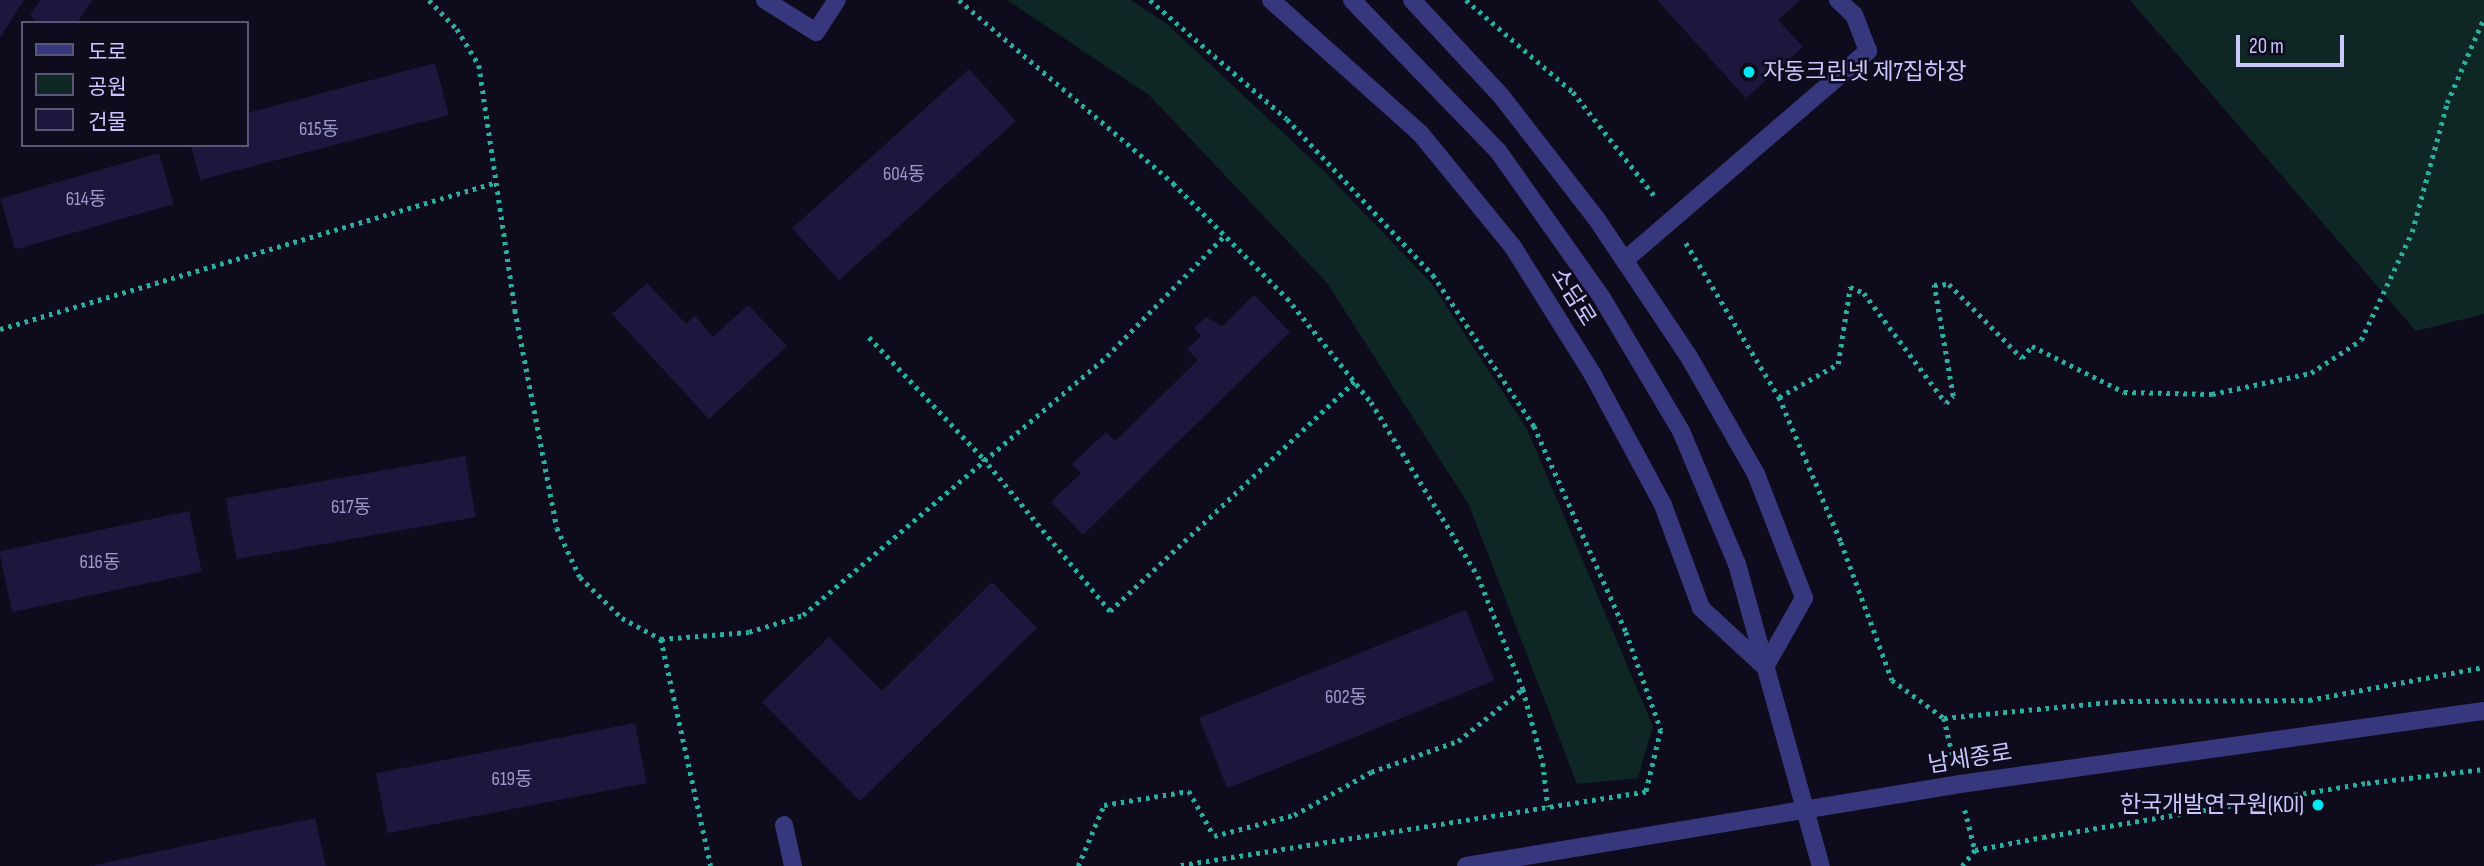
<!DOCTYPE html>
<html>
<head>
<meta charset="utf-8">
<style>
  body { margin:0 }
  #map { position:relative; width:2484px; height:866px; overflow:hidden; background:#0d0b1c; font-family:"Sofia Sans Condensed","Noto Sans KR",sans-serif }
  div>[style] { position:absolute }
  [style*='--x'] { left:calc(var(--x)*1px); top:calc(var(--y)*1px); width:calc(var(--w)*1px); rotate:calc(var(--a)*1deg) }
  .green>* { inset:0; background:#0e2624 }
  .building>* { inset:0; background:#1d173d; transform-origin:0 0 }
  .path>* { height:4.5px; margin-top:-2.25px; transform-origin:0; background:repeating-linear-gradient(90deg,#2cae9f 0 3.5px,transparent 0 8.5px) }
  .minor>* { height:18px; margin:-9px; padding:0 9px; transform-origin:9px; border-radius:9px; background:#36377c }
  .dots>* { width:19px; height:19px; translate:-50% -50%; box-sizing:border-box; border:4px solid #0d0b1c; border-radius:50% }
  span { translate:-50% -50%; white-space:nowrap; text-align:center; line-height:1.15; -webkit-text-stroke:5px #0d0b1c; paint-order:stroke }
  .number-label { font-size:19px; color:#9f9bce }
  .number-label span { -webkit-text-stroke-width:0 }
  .poi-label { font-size:23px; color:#cac7ff }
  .left { translate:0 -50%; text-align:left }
  .right { translate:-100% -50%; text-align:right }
  .street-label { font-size:23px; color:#cac7ff }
  .legend { position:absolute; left:21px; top:21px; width:228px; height:126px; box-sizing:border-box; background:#0d0b1c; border:2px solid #595677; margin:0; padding:9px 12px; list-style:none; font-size:21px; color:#cac7ff }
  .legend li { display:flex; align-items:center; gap:14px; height:35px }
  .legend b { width:35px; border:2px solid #595677 }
  .scale { position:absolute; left:2236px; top:35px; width:108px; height:32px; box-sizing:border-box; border:4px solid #cac7ff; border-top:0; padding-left:9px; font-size:21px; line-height:24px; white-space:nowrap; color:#cac7ff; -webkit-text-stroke:5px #0d0b1c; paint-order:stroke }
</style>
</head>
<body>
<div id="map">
  <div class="green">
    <i style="clip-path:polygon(1007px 0,1131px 0,1167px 24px,1324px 171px,1432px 284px,1527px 429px,1653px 726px,1638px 778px,1577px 784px,1469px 505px,1327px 283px,1149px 95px)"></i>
    <i style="clip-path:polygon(2130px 0,2484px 0,2484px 314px,2416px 331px)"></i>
  </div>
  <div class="building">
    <i style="clip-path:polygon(0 0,24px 0,0 38px)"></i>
    <i style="clip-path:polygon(40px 0,92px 0,77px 23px,39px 23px,30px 16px)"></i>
    <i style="clip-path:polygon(1657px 0,1800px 0,1778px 20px,1803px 47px,1746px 98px)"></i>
    <i style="clip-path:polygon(435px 63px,449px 115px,200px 180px,191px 145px,247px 145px,247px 113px)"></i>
    <i style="left:969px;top:69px;width:70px;height:238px;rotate:48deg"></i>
    <i style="left:159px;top:153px;width:53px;height:165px;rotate:74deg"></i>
    <i style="clip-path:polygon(647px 283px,686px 324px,695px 316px,713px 337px,748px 305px,787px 346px,709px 419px,612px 314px)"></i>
    <i style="clip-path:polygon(1254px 295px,1290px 332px,1083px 535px,1051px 502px,1081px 473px,1072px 464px,1106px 432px,1115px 441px,1198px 360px,1187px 349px,1201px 336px,1194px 328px,1206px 317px,1222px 326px)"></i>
    <i style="left:465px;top:456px;width:62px;height:243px;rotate:80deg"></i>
    <i style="left:189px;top:511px;width:62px;height:194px;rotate:78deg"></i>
    <i style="clip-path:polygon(992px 582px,1037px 628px,860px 801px,762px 702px,829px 637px,882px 691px)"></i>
    <i style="left:1466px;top:610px;width:76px;height:288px;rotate:68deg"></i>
    <i style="left:635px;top:723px;width:61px;height:264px;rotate:79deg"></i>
    <i style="clip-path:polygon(315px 818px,326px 866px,95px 866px,95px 865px)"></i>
  </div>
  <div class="path">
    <i style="--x:429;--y:0;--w:40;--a:46"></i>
    <i style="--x:457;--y:29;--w:42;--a:58.6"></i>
    <i style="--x:479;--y:65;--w:248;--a:81.6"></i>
    <i style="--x:515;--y:310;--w:222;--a:79.1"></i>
    <i style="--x:557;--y:528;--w:54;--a:64.9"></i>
    <i style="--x:580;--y:577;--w:59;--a:44.3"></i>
    <i style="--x:622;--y:618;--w:44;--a:28.3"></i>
    <i style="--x:661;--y:639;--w:88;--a:-4.5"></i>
    <i style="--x:749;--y:632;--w:57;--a:-17.5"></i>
    <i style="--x:803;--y:615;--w:399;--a:-40.4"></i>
    <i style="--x:1107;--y:356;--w:169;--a:-45.7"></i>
    <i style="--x:959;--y:0;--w:282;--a:40.5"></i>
    <i style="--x:1173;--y:183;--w:162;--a:45.3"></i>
    <i style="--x:1287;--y:298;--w:134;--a:51.1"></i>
    <i style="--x:1371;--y:402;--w:204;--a:58.4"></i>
    <i style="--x:1478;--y:576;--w:122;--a:68.3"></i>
    <i style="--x:1523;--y:689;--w:77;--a:74.9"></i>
    <i style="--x:1543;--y:763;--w:44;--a:83.5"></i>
    <i style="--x:1150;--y:0;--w:181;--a:41"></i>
    <i style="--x:1287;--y:119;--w:214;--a:46.9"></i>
    <i style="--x:1433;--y:275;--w:182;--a:56.2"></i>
    <i style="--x:1534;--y:426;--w:226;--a:65.9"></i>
    <i style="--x:1626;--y:632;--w:104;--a:70.3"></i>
    <i style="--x:1661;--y:730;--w:64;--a:103.6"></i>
    <i style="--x:1646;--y:792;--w:473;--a:171"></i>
    <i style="--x:1466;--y:0;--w:141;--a:40.7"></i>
    <i style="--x:1573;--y:92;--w:135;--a:51.9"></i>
    <i style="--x:1686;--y:243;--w:180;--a:58.9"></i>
    <i style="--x:1779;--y:397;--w:158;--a:66.8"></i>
    <i style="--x:1841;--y:542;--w:147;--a:69.7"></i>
    <i style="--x:1892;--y:680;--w:64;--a:36.2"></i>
    <i style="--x:1944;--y:718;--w:178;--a:-5.5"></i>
    <i style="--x:2121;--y:701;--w:188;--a:-0.3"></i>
    <i style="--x:2309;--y:700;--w:178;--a:-10.7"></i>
    <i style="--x:0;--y:329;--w:518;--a:-16.48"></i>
    <i style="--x:869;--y:337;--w:166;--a:46.7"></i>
    <i style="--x:983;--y:458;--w:199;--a:50.3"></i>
    <i style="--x:1110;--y:611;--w:335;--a:-43.2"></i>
    <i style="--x:1779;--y:397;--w:68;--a:-29.2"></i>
    <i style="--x:1838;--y:364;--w:78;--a:-81.1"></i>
    <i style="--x:1850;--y:287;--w:15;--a:23"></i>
    <i style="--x:1864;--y:293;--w:137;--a:53.3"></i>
    <i style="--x:1946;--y:403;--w:10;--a:-45"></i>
    <i style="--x:1953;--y:396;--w:113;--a:-99.7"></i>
    <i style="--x:1934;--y:285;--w:15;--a:-4"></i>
    <i style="--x:1949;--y:284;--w:104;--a:45.4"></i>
    <i style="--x:2022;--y:358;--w:16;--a:-50"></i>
    <i style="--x:2032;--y:346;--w:103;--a:26.6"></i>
    <i style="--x:2124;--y:392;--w:88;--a:1.3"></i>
    <i style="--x:2212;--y:394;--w:101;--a:-12"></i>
    <i style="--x:2311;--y:373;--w:60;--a:-33.4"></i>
    <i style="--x:2361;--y:340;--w:119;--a:-64.7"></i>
    <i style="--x:2412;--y:232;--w:134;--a:-74.8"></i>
    <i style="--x:2447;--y:103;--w:93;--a:-66.5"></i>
    <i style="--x:661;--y:639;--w:232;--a:77.6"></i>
    <i style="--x:1944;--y:718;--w:40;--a:77"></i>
    <i style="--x:1965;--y:810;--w:41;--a:76"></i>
    <i style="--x:1078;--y:866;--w:66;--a:-66.9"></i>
    <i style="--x:1104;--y:805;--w:86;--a:-9.4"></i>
    <i style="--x:1189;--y:791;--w:51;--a:60.9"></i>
    <i style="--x:1214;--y:836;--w:83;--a:-14.7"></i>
    <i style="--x:1294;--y:815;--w:88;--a:-29.2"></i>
    <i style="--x:1371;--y:772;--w:92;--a:-19.6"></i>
    <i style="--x:1458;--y:741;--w:83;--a:-38.7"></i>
    <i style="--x:1962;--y:866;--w:21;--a:-51"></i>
    <i style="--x:1975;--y:850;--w:69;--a:-10.8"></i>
    <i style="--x:2043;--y:837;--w:328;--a:-9.5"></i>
    <i style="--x:2367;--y:783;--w:118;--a:-6.8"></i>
  </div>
  <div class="minor">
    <i style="--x:765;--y:0;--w:60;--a:32.1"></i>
    <i style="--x:816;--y:32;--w:38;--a:-57"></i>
    <i style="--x:1271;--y:0;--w:200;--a:41.8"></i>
    <i style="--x:1420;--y:133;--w:147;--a:50.8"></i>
    <i style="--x:1513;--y:247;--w:151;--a:58"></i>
    <i style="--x:1593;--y:375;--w:148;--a:61.7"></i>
    <i style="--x:1663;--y:505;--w:110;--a:69.7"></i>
    <i style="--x:1701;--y:608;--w:87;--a:42.7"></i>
    <i style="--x:1352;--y:0;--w:210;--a:46"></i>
    <i style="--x:1498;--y:151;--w:180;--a:54.7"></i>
    <i style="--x:1602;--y:298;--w:155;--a:59.3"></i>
    <i style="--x:1681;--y:431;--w:144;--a:67.2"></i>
    <i style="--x:1737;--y:564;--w:313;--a:74.5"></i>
    <i style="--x:1412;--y:0;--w:132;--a:47.1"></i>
    <i style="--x:1502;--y:97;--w:153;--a:52.2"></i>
    <i style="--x:1596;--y:218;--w:167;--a:56.2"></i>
    <i style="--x:1689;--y:357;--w:135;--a:60.2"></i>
    <i style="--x:1756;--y:474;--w:133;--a:68.8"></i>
    <i style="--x:1804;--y:598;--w:79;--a:119.5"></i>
    <i style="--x:1625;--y:260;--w:321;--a:-40.7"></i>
    <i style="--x:1868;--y:51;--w:39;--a:-111"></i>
    <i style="--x:1854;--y:15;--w:22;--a:-137"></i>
    <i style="--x:784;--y:825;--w:42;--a:77.6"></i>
    <i style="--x:1466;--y:866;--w:501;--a:-9.42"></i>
    <i style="--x:1960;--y:784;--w:529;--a:-7.93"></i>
  </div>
  <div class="dots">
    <i style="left:1749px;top:72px;background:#00e7f2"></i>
    <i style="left:2318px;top:805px;background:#00e7f2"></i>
  </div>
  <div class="number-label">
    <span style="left:319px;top:130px">615동</span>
    <span style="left:904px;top:175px">604동</span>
    <span style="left:86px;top:200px">614동</span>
    <span style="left:351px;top:508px">617동</span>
    <span style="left:100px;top:563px">616동</span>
    <span style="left:1346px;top:698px">602동</span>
    <span style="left:512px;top:780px">619동</span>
  </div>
  <div class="poi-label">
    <span class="left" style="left:1763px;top:72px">자동크린넷 제7집하장</span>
    <span class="right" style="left:2304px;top:805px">한국개발연구원(KDI)</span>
  </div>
  <div class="street-label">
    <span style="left:1573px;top:297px;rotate:58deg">소담로</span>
    <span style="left:1970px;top:759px;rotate:-9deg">남세종로</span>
  </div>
  <ul class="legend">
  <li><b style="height:9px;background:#36377c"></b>도로</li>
  <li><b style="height:19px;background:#0e2624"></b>공원</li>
  <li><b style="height:19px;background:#1d173d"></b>건물</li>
  </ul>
  <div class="scale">20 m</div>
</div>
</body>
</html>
